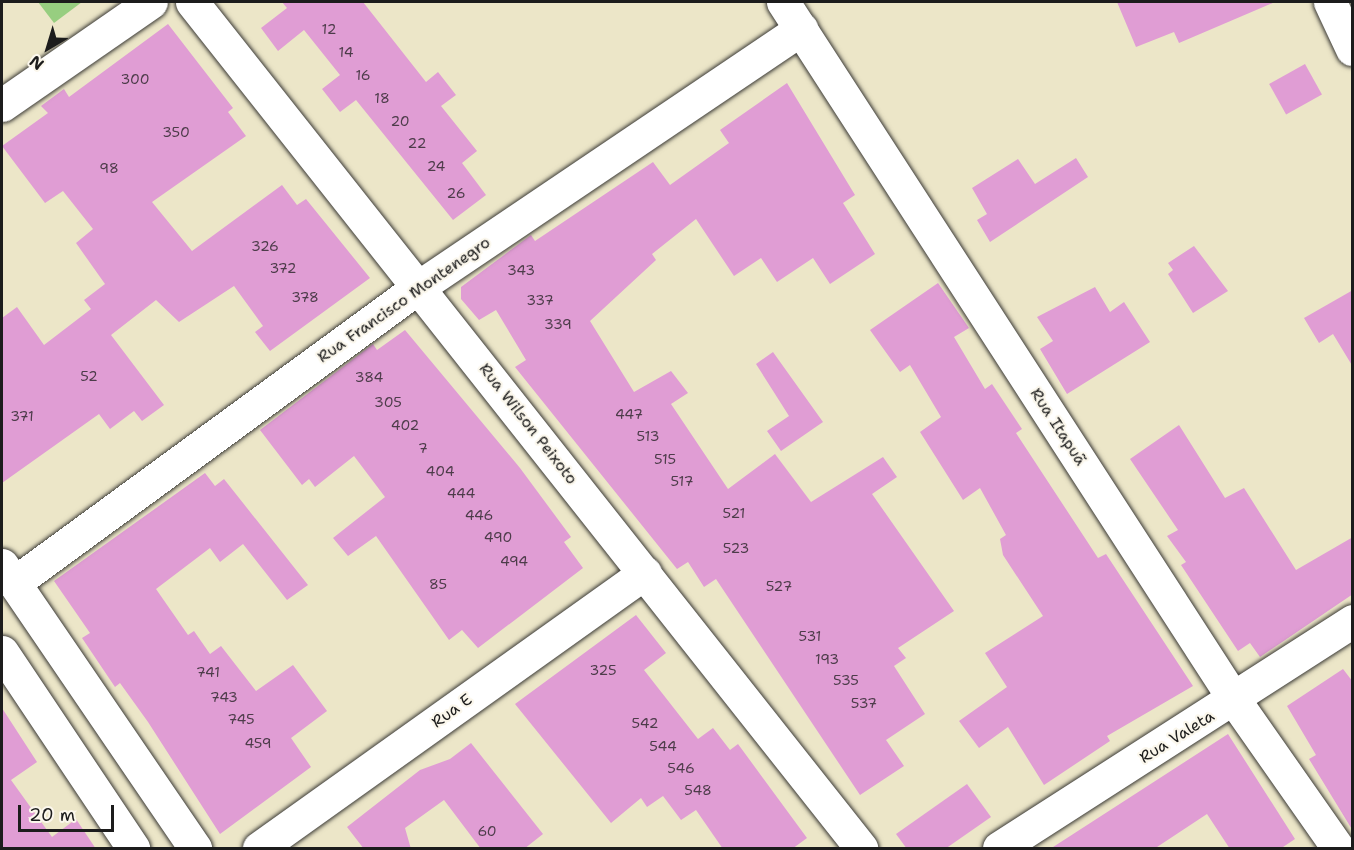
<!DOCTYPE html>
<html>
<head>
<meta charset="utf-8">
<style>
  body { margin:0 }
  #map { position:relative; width:1354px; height:850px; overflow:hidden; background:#ece6c8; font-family:"Shantell Sans",sans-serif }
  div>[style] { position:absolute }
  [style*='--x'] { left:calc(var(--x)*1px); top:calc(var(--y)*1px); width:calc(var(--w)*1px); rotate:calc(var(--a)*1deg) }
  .green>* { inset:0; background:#97ce80 }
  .building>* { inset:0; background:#e09dd4; transform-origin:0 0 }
  .roads { filter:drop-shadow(0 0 2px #3b3a36) drop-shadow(0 0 2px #3b3a36) }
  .minor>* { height:33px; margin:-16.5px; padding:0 16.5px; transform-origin:16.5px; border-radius:16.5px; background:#fff }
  span { translate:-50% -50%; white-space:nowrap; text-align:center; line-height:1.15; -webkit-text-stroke:4.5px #fbf7ec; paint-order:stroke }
  .number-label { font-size:14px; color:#4d3c4a }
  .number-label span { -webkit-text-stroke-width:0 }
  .street-label { font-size:16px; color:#1c1c1c }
  .frame { position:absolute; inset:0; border:3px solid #1c1c1c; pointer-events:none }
  .north { position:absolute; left:18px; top:18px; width:60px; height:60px; -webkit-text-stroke:4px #fbf7ec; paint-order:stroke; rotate:218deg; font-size:16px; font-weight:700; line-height:24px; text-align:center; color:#1c1c1c }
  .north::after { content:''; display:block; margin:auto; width:21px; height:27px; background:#1c1c1c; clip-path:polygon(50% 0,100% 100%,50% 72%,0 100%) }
  .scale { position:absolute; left:18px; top:805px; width:96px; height:27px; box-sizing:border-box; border:3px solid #1c1c1c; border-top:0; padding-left:8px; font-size:18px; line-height:21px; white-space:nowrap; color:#1c1c1c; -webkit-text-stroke:4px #fbf7ec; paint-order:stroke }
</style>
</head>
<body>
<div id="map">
  <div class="green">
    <i style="clip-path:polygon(38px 2px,82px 2px,54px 23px)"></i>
  </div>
  <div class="building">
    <i style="clip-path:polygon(282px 2px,363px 2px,426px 82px,438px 72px,456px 95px,441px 106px,477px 151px,462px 163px,486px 195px,453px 220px,356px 100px,340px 112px,322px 89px,340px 75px,304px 30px,278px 51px,261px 28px,287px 8px)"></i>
    <i style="clip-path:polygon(1117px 2px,1275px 2px,1179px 43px,1174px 32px,1136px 47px)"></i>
    <i style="clip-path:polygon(168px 24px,233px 108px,228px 112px,246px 136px,152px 202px,192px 251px,282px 185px,297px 205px,306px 199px,370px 278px,270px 351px,255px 332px,263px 326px,234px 286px,179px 322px,156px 300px,111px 335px,164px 405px,142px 421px,134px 411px,110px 429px,99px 414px,2px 483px,2px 318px,17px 307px,44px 345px,91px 309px,84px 300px,105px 284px,76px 243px,93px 229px,63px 191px,45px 203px,2px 146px,48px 113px,41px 106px,64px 89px,69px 97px)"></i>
    <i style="left:1305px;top:64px;width:35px;height:41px;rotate:61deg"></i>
    <i style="clip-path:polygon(787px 83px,855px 195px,843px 203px,875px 254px,830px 284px,813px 258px,777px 282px,761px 258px,734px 276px,696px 219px,652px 254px,656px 260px,590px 321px,634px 392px,671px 371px,688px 393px,671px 404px,728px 489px,775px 454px,811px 502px,883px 457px,897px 477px,872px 494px,954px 611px,898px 648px,906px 658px,894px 666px,925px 714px,886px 740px,904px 766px,860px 795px,716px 579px,704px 587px,688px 562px,677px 569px,515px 367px,526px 360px,496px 310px,479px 320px,461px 299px,461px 287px,531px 235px,535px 241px,653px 162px,670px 185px,729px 143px,720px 130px)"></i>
    <i style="clip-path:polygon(1076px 158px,1088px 177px,990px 242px,977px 220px,987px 214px,972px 188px,1018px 159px,1035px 184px)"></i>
    <i style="clip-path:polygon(1194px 246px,1228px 291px,1193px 313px,1168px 274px,1173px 270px,1168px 263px)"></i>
    <i style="clip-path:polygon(938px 283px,969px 328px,954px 337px,985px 389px,992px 384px,1022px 429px,1016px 433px,1098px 558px,1106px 554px,1193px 686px,1107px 736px,1110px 741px,1044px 785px,1008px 727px,979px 748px,959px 721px,1007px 687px,985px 653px,1043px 616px,1003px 555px,1000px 539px,1006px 535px,980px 488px,963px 500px,920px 432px,941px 417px,910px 365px,900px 372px,870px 330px)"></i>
    <i style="clip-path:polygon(1095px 287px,1110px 312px,1124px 302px,1150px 342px,1067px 394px,1040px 349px,1053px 341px,1037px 317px)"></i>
    <i style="clip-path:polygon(1353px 290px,1353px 367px,1333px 334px,1319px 343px,1304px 318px)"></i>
    <i style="clip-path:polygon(405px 330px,520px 468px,571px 537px,564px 542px,583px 568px,478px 648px,462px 630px,449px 640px,376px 536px,348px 556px,333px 538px,385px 497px,354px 456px,315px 487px,309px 479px,302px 485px,260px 430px,373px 344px,377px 350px)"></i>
    <i style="clip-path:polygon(773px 352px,823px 422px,781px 451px,767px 431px,789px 416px,756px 364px)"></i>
    <i style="clip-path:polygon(1179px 425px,1225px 498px,1244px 488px,1296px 570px,1353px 537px,1353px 594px,1260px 657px,1250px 643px,1238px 651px,1181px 565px,1186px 562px,1167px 536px,1178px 530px,1130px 459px)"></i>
    <i style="clip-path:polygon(205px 473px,215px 486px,224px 479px,308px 585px,287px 600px,243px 544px,220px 562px,210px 548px,156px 589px,188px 635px,194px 631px,210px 654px,221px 646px,256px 691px,293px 665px,327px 711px,291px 738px,311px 767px,220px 834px,148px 722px,120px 683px,115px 687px,82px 638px,90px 633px,54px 581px)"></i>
    <i style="clip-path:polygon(636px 615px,666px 653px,644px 670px,698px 739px,713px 728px,730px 750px,738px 744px,807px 838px,792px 849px,723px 849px,696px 810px,681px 820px,663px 796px,647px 807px,641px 798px,611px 823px,515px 704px)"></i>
    <i style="clip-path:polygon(1343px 669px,1353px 682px,1353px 831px,1309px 759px,1316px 755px,1287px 706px)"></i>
    <i style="clip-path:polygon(2px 708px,37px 762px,11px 780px,52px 837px,76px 819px,96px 849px,2px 849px)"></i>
    <i style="clip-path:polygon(1228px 734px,1295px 839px,1280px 849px,1230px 849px,1207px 814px,1154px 849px,1050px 849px)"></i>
    <i style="clip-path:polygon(471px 743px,543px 834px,524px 849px,481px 849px,444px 800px,405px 828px,411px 849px,364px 849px,347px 827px,420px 770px,450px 759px)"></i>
    <i style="clip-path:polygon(967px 784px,991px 817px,945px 849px,907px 849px,896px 834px)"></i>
  </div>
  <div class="roads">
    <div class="minor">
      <i style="--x:192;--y:2;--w:1079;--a:51.66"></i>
      <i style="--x:783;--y:2;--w:832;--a:57.11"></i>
      <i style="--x:1235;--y:701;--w:179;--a:55"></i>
      <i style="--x:1330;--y:2;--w:52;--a:64.9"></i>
      <i style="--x:2;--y:105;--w:181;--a:-34.7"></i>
      <i style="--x:2;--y:565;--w:343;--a:55.7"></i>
      <i style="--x:14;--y:583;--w:503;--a:-36.19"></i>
      <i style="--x:420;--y:286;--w:460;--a:-34"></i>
      <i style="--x:2;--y:652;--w:236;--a:56.2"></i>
      <i style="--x:259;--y:848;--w:474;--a:-35.5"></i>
      <i style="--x:999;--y:848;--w:420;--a:-32.7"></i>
    </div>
  </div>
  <div class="number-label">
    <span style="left:329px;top:29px">12</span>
    <span style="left:346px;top:52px">14</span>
    <span style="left:363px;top:75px">16</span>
    <span style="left:135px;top:79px">300</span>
    <span style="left:382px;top:98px">18</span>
    <span style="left:400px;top:121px">20</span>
    <span style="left:176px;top:132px">350</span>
    <span style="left:417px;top:143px">22</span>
    <span style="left:436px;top:166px">24</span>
    <span style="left:109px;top:168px">98</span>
    <span style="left:456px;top:193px">26</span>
    <span style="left:265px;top:246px">326</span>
    <span style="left:283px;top:268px">372</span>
    <span style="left:521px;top:270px">343</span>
    <span style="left:305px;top:297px">378</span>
    <span style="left:540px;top:300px">337</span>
    <span style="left:558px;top:324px">339</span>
    <span style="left:89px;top:376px">52</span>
    <span style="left:369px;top:377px">384</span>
    <span style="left:388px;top:402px">305</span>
    <span style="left:629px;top:414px">447</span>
    <span style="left:22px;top:416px">371</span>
    <span style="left:405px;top:425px">402</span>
    <span style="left:648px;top:436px">513</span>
    <span style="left:423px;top:448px">7</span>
    <span style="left:665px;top:459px">515</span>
    <span style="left:440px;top:471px">404</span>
    <span style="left:682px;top:481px">517</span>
    <span style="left:461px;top:493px">444</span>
    <span style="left:734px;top:513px">521</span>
    <span style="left:479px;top:515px">446</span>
    <span style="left:498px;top:537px">490</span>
    <span style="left:736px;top:548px">523</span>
    <span style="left:514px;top:561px">494</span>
    <span style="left:438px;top:584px">85</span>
    <span style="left:779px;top:586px">527</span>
    <span style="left:810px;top:636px">531</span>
    <span style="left:827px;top:659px">193</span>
    <span style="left:603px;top:670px">325</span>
    <span style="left:208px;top:672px">741</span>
    <span style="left:846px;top:680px">535</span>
    <span style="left:224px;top:697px">743</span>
    <span style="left:864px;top:703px">537</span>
    <span style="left:241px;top:719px">745</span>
    <span style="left:645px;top:723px">542</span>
    <span style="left:258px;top:743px">459</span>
    <span style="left:663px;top:746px">544</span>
    <span style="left:681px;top:768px">546</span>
    <span style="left:698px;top:790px">548</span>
    <span style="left:487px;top:831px">60</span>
  </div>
  <div class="street-label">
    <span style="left:404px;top:300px;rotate:-35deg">Rua Francisco Montenegro</span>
    <span style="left:528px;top:424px;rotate:52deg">Rua Wilson Peixoto</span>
    <span style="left:1058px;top:427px;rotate:57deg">Rua Itapuã</span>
    <span style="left:452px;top:711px;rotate:-36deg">Rua E</span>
    <span style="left:1177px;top:737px;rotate:-32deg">Rua Valeta</span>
  </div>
  <div class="frame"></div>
  <div class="north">N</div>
  <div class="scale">20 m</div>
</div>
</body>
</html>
